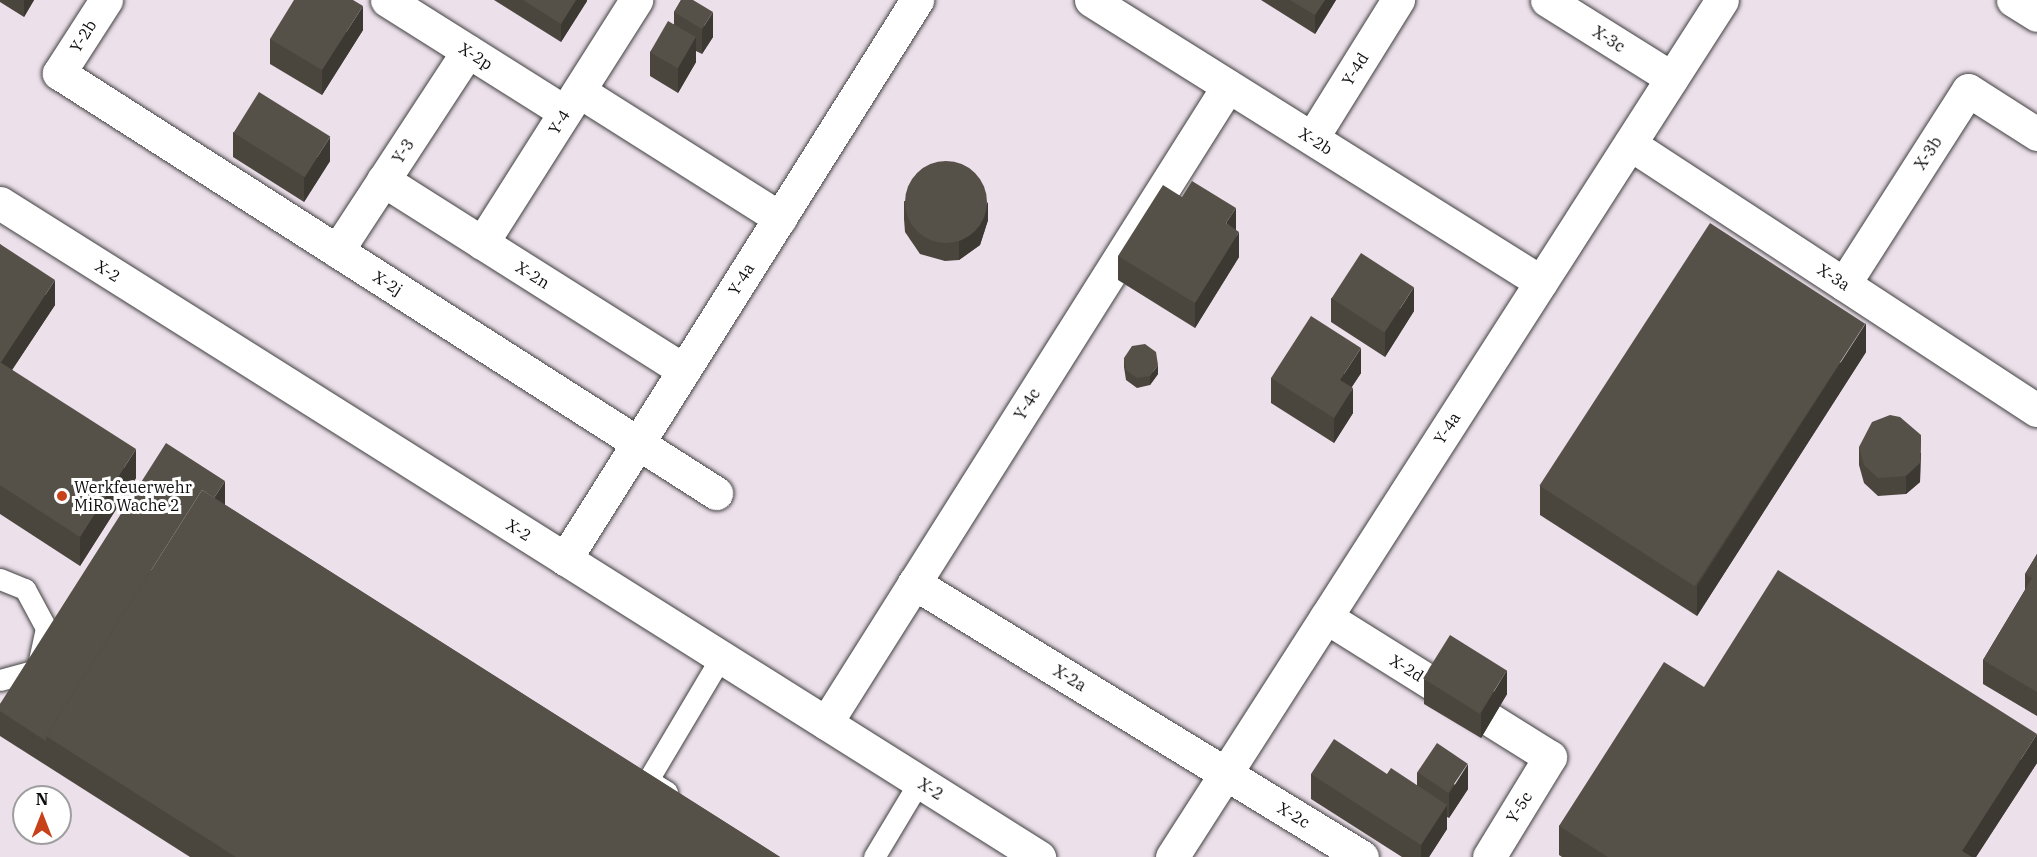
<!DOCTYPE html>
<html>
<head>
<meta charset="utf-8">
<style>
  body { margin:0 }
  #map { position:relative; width:2037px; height:857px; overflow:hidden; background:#fdffec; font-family:"IBM Plex Serif",serif }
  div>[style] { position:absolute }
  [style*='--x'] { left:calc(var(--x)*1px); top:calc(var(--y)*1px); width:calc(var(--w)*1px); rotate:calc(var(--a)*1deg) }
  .industrial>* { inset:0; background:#ece0ea }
  .roads { filter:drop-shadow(0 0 2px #404040) drop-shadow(0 0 2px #404040) }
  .service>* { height:21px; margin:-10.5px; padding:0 10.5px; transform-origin:10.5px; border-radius:10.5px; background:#fff }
  .minor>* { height:33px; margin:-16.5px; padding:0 16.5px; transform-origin:16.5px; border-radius:16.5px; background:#fff }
  .wall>* { inset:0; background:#4a463e }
  .shaded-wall>* { inset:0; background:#3c3932 }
  .building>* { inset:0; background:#565148; transform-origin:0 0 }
  .round { border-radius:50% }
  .dots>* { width:16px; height:16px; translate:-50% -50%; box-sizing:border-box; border:3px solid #fff; border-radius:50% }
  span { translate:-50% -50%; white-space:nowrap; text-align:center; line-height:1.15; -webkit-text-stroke:6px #fff; paint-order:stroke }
  .street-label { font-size:16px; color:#0d0d0d }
  .poi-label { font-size:16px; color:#0d0d0d }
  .left { translate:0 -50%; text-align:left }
  .north { position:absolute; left:12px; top:785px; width:60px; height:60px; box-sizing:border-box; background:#fff; border:2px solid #9e9e9e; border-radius:50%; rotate:0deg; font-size:16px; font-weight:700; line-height:24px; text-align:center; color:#0d0d0d }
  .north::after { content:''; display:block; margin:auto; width:21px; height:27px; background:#c84219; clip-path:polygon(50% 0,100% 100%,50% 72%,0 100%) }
</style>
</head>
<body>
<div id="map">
  <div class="industrial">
    <i style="clip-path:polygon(evenodd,0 0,2037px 0,2037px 857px,0 857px,0 0,24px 797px,60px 797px,60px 833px,24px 833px,24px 797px)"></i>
  </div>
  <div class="roads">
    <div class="service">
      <i style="--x:0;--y:579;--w:27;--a:22"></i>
      <i style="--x:25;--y:589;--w:44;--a:61.7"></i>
      <i style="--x:46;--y:628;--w:43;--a:102.1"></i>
      <i style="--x:37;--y:670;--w:38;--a:165"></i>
      <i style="--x:667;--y:792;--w:22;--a:-148"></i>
      <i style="--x:648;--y:780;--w:143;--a:-59.3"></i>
      <i style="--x:874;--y:857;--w:87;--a:-59"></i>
    </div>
    <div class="minor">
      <i style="--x:106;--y:0;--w:87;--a:122.8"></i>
      <i style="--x:59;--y:73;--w:780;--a:32.59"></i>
      <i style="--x:387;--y:0;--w:210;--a:32.2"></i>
      <i style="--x:1091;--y:0;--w:531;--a:32.07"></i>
      <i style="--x:1547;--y:0;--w:147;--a:32"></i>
      <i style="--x:2013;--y:0;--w:28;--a:32"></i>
      <i style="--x:579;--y:91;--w:238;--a:32.3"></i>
      <i style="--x:1312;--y:138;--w:163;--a:-58.1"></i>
      <i style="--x:1630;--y:144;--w:486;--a:33.2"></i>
      <i style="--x:383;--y:180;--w:356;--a:32.3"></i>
      <i style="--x:0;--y:203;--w:1228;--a:32.19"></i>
      <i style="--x:482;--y:243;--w:288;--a:-57.6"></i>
      <i style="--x:337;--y:251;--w:239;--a:-56.8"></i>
      <i style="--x:1844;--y:284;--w:230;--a:-57.4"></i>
      <i style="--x:1968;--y:90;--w:82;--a:32.5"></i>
      <i style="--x:565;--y:559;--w:661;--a:-57.8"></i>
      <i style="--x:914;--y:583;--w:525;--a:31.45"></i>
      <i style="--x:1326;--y:617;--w:264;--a:32"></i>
      <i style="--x:1550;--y:757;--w:117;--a:121.4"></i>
      <i style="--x:826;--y:723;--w:753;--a:-57.74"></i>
      <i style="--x:1172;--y:857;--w:1018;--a:-57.31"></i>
    </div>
  </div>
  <div class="wall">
    <i style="clip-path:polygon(0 0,34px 0,24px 17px,0 2px)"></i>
    <i style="clip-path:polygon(494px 0,587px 0,587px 1px,561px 42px)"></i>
    <i style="clip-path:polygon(681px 0,713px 37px,702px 54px,696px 51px,696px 62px,678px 93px,650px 76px,650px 52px,674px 24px,674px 12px)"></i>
    <i style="clip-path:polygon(1261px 0,1336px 0,1315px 34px)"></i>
    <i style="clip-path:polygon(363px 30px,322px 95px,270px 64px,270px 39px)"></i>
    <i style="clip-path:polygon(233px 132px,330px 161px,304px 202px,233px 157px)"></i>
    <i style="clip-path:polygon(904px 201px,988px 220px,980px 245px,959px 260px,945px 261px,920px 254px,905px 232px,904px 219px)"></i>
    <i style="clip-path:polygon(1236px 230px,1239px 257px,1195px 328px,1118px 280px,1118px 256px)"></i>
    <i style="clip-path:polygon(0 244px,55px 305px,12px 370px,136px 478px,80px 566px,0 514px)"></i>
    <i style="clip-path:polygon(1331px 298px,1414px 311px,1385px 357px,1331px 322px)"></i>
    <i style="clip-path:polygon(1866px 352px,1697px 616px,1540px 515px,1540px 486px)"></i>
    <i style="clip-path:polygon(1124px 358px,1158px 374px,1150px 385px,1137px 388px,1126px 380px,1124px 367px)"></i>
    <i style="clip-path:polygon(1361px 373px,1351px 388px,1353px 413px,1334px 443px,1271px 403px,1271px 378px)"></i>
    <i style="clip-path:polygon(1859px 447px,1921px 453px,1920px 482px,1906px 494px,1878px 496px,1864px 483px,1859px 465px)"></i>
    <i style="clip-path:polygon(225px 505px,780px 857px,190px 857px,0 736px,0 704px)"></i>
    <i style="clip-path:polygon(2037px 554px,2037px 716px,1983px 684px,1983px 660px,2025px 590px,2025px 574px)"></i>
    <i style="clip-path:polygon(1424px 679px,1507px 694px,1481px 738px,1424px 704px)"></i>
    <i style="clip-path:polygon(1704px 687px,2037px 763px,1976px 857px,1562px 857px,1559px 855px,1559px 826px)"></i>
    <i style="clip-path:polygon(1417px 772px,1468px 789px,1449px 818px,1447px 817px,1447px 829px,1429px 857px,1402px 857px,1311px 799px,1311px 774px,1387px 774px,1417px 786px)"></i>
  </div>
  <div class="shaded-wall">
    <i style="clip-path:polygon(24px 0,34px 0,24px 17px)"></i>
    <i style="clip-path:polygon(576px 0,587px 0,587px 1px,561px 42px,561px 24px)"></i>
    <i style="clip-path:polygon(1325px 0,1336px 0,1315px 34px,1315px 15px)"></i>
    <i style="clip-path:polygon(363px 6px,363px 30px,322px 95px,322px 70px)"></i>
    <i style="clip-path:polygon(713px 12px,713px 37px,702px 54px,702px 29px)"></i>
    <i style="clip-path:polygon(696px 37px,696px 62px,678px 93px,678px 68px)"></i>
    <i style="clip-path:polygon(330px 137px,330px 161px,304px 202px,304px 178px)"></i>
    <i style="clip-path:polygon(988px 202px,988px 220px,980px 245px,959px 260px,959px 242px)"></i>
    <i style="clip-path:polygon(1236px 208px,1236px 232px,1226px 223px)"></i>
    <i style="clip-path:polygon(1239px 232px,1239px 257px,1195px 328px,1195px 303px)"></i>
    <i style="clip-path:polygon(55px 280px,55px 305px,0 388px,0 364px)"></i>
    <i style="clip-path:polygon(1414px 287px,1414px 311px,1385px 357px,1385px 332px)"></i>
    <i style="clip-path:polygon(1866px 323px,1866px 352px,1697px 616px,1697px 586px)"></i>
    <i style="clip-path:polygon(1361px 348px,1361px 373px,1340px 405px,1340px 380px)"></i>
    <i style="clip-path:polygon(1158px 365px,1158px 374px,1150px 385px,1150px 376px)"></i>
    <i style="clip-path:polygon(1353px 388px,1353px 413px,1334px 443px,1334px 418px)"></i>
    <i style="clip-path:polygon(1921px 435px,1920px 482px,1906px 494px,1906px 476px)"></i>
    <i style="clip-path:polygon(136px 449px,136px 478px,80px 566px,80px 537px)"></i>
    <i style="clip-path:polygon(225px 481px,225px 506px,212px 501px)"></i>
    <i style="clip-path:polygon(1507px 670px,1507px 694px,1481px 738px,1481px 713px)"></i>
    <i style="clip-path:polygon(2037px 734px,2037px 763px,1976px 857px,1962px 857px,1962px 851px)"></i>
    <i style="clip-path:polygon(1468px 764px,1468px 789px,1449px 818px,1449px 794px)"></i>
    <i style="clip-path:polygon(1447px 805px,1447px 829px,1429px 857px,1421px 857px,1421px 845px)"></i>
  </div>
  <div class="building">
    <i style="clip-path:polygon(294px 0,353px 0,363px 6px,322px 70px,270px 39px)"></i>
    <i style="clip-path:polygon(523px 0,576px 0,561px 24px)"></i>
    <i style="clip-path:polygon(681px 0,693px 0,713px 12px,702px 29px,674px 12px)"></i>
    <i style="clip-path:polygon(1290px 0,1325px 0,1315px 15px)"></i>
    <i style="left:668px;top:21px;width:32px;height:36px;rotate:30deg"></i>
    <i style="left:259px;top:92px;width:84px;height:48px;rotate:32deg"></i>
    <i class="round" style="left:905px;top:161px;width:82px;height:82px"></i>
    <i style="clip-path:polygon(1192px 181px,1236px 208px,1226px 223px,1239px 232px,1195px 303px,1118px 256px,1163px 185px,1182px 197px)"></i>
    <i style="left:1710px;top:223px;width:185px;height:313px;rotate:33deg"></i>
    <i style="clip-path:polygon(0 244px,55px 280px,1px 362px,0 362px)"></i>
    <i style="left:1361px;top:253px;width:63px;height:54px;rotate:33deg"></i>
    <i style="clip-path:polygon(1311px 316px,1361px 348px,1340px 380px,1353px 388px,1334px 418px,1271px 378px)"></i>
    <i style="clip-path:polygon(1145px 344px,1156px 352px,1158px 365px,1150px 376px,1137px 378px,1126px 370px,1124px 358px,1132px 346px)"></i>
    <i style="clip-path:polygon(0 362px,136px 449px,80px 537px,0 485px)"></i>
    <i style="clip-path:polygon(1890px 415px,1900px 417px,1921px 435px,1920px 463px,1906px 476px,1878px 478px,1864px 465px,1859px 447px,1872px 422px)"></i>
    <i style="clip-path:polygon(166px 443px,225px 481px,214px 498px,202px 490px,46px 736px,46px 741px,0 711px,0 704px)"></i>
    <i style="clip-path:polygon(202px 490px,780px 857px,236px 857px,46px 736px)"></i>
    <i style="clip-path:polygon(2037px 554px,2037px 692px,1983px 660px,2032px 578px,2025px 574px)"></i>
    <i style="clip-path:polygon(1778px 570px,2037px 734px,1962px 851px,1972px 857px,1608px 857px,1559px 826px,1664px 662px,1704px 687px)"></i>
    <i style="left:1450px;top:635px;width:67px;height:51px;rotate:32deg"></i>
    <i style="clip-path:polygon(1334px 739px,1387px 774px,1391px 768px,1447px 805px,1421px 845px,1311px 774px)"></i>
    <i style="left:1437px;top:743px;width:37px;height:35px;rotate:34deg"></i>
  </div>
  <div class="dots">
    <i style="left:62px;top:496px;background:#c84219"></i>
  </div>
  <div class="street-label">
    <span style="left:83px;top:36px;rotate:-58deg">Y-2b</span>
    <span style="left:1609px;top:39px;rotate:32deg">X-3c</span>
    <span style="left:476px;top:56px;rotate:32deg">X-2p</span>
    <span style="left:1355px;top:69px;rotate:-58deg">Y-4d</span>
    <span style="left:559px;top:122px;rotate:-58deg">Y-4</span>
    <span style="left:1316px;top:141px;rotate:32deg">X-2b</span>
    <span style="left:403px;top:151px;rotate:-57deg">Y-3</span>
    <span style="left:1928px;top:153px;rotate:-57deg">X-3b</span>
    <span style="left:108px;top:271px;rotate:32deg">X-2</span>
    <span style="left:533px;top:275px;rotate:32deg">X-2n</span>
    <span style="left:1834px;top:277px;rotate:33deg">X-3a</span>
    <span style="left:741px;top:279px;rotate:-58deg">Y-4a</span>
    <span style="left:388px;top:283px;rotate:32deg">X-2j</span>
    <span style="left:1027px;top:404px;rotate:-58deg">Y-4c</span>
    <span style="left:1447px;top:428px;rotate:-57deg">Y-4a</span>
    <span style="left:519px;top:530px;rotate:32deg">X-2</span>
    <span style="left:1407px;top:668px;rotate:32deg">X-2d</span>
    <span style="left:1070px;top:678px;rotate:31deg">X-2a</span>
    <span style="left:931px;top:789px;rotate:32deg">X-2</span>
    <span style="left:1519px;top:807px;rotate:-58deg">Y-5c</span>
    <span style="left:1294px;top:815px;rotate:31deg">X-2c</span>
  </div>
  <div class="poi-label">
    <span class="left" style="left:74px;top:496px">Werkfeuerwehr<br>MiRo Wache 2</span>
  </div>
  <div class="north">N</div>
</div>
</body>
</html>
